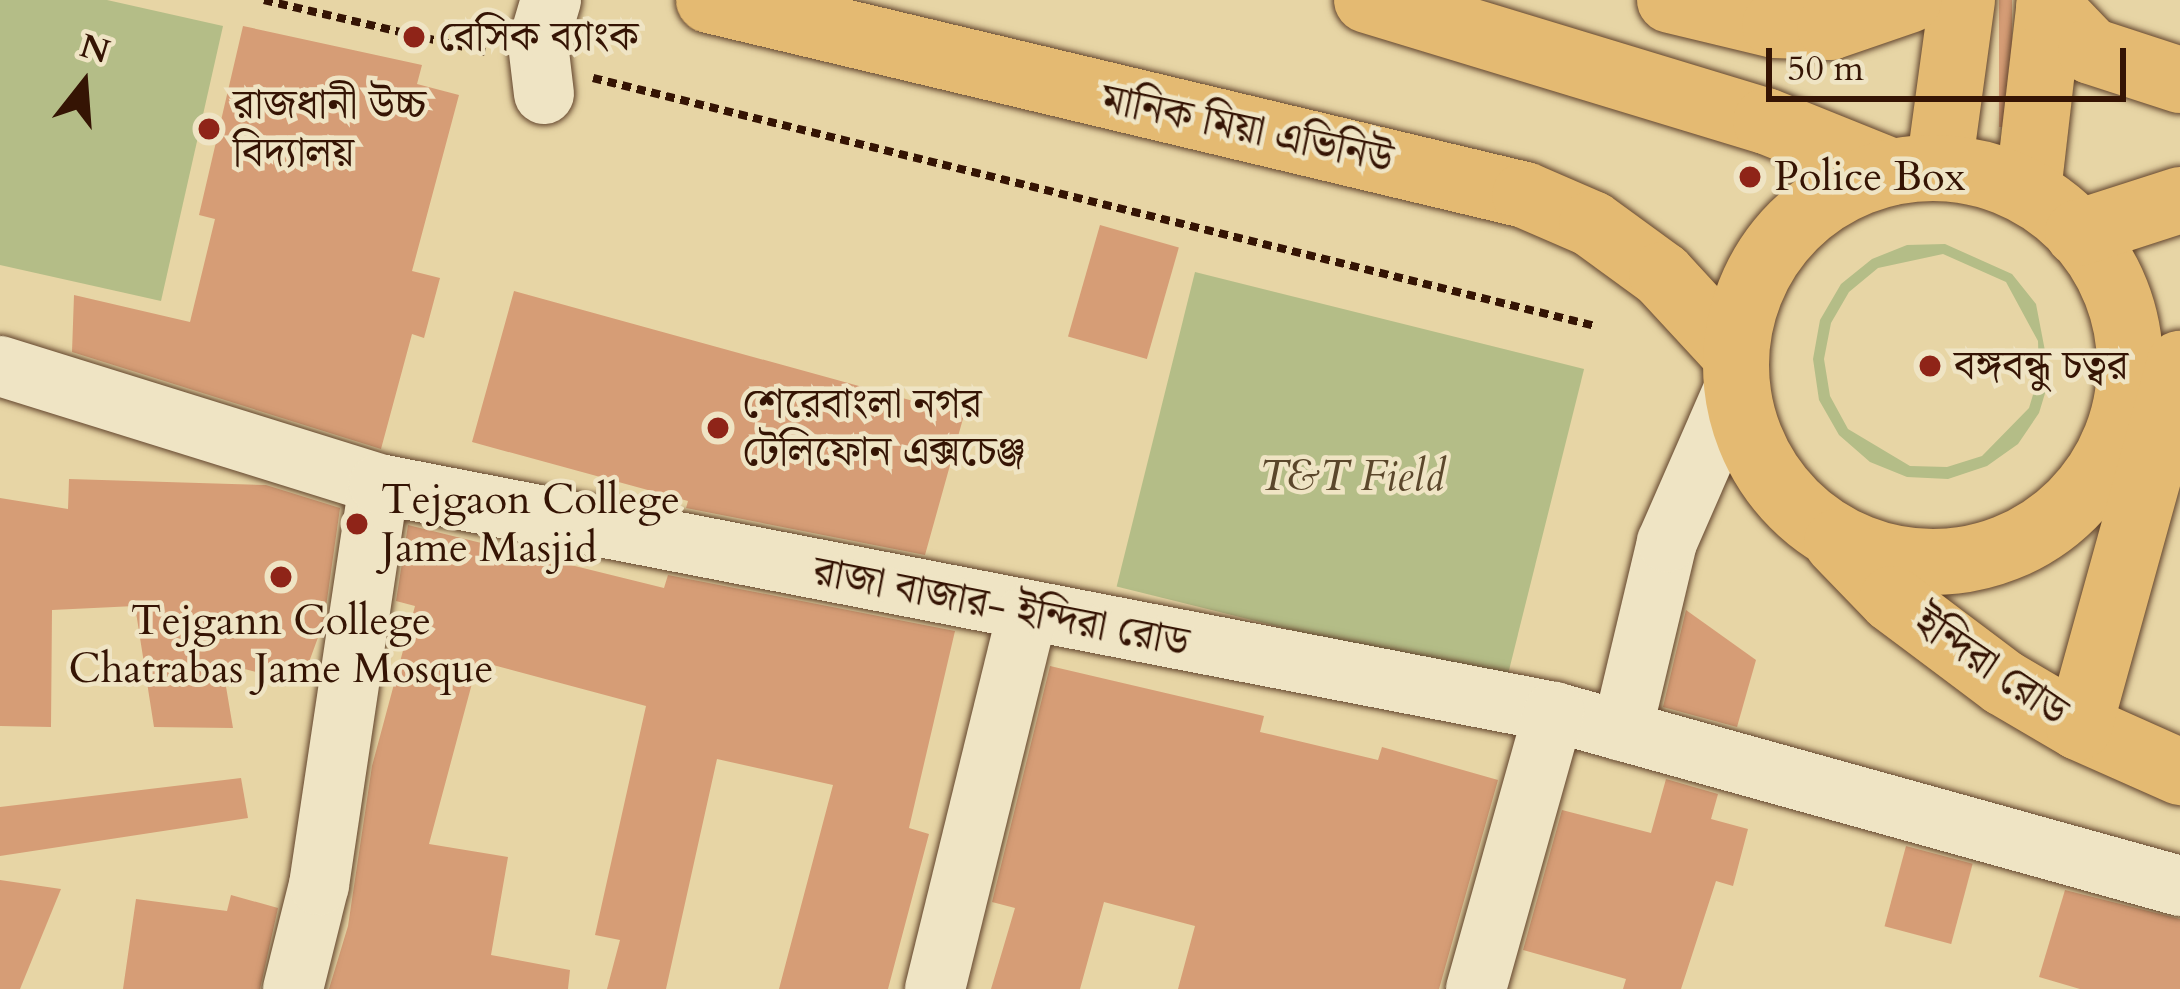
<!DOCTYPE html>
<html>
<head>
<meta charset="utf-8">
<style>
  body { margin:0 }
  #map { position:relative; width:2180px; height:989px; overflow:hidden; background:#e7d5a5; font-family:Cardo,"Noto Serif Bengali",serif }
  div>[style] { position:absolute }
  [style*='--x'] { left:calc(var(--x)*1px); top:calc(var(--y)*1px); width:calc(var(--w)*1px); rotate:calc(var(--a)*1deg) }
  .green>* { inset:0; background:#b4bd87; transform-origin:0 0 }
  .building>* { inset:0; background:#d69d76; transform-origin:0 0 }
  .path>* { height:8px; margin-top:-4px; transform-origin:0; background:repeating-linear-gradient(90deg,#351404 0 9px,transparent 0 15px) }
  .roads { filter:drop-shadow(0 0 3px #62442c) drop-shadow(0 0 3px #62442c) }
  .minor>* { height:60px; margin:-30px; padding:0 30px; transform-origin:30px; border-radius:30px; background:#efe4c4 }
  .major>* { height:66px; margin:-33px; padding:0 33px; transform-origin:33px; border-radius:33px; background:#e4ba72 }
  .highway>* { height:66px; margin:-33px; padding:0 33px; transform-origin:33px; border-radius:33px; background:#e4ba72 }
  .highway>.ring { margin:-33px; padding:0; box-sizing:content-box; background:none; border:66px solid #e4ba72; border-radius:50% }
  .dots>* { width:33px; height:33px; translate:-50% -50%; box-sizing:border-box; border:6px solid #efe4c4; border-radius:50% }
  span { translate:-50% -50%; white-space:nowrap; text-align:center; line-height:1.15; -webkit-text-stroke:9px #efe4c4; paint-order:stroke }
  .poi-label { font-size:42px; color:#351404 }
  .left { translate:0 -50%; text-align:left }
  .street-label { font-size:42px; color:#351404 }
  .park-label { font-size:42px; color:#5b472b; font-style:italic }
  .north { position:absolute; left:24px; top:24px; width:120px; height:120px; -webkit-text-stroke:9px #efe4c4; paint-order:stroke; rotate:17deg; font-size:33px; font-weight:700; line-height:48px; text-align:center; color:#351404 }
  .north::after { content:''; display:block; margin:auto; width:42px; height:54px; background:#351404; clip-path:polygon(50% 0,100% 100%,50% 72%,0 100%) }
  .scale { position:absolute; left:1766px; top:48px; width:360px; height:54px; box-sizing:border-box; border:6px solid #351404; border-top:0; padding-left:15px; font-size:36px; line-height:42px; white-space:nowrap; color:#351404; -webkit-text-stroke:9px #efe4c4; paint-order:stroke }
</style>
</head>
<body>
<div id="map">
  <div class="green">
    <i style="clip-path:polygon(0 0,107px 0,223px 26px,161px 301px,0 265px)"></i>
    <i style="clip-path:polygon(evenodd,1945px 244px,2012px 274px,2036px 304px,2050px 377px,2039px 413px,2018px 444px,1987px 466px,1948px 479px,1907px 477px,1870px 462px,1839px 435px,1819px 400px,1813px 359px,1820px 320px,1841px 284px,1872px 259px,1907px 245px,1945px 244px,1943px 254px,2006px 282px,2038px 341px,2039px 375px,2029px 408px,1982px 456px,1947px 467px,1910px 466px,1848px 429px,1830px 396px,1824px 359px,1831px 323px,1849px 292px,1878px 268px,1943px 254px)"></i>
    <i style="left:1195px;top:272px;width:401px;height:324px;rotate:14deg"></i>
  </div>
  <div class="building">
    <i style="left:1999px;top:0;width:13px;height:127px"></i>
    <i style="clip-path:polygon(243px 26px,422px 65px,417px 84px,459px 95px,412px 271px,440px 278px,424px 338px,412px 334px,381px 449px,72px 352px,74px 295px,190px 322px,215px 219px,199px 215px)"></i>
    <i style="left:1100px;top:225px;width:82px;height:116px;rotate:16deg"></i>
    <i style="clip-path:polygon(514px 291px,964px 415px,925px 555px,686px 508px,688px 501px,472px 442px)"></i>
    <i style="clip-path:polygon(69px 479px,266px 485px,340px 508px,324px 621px,301px 684px,222px 663px,233px 728px,154px 727px,135px 606px,52px 610px,51px 727px,0 726px,0 498px,68px 509px)"></i>
    <i style="clip-path:polygon(408px 525px,664px 588px,668px 575px,955px 631px,909px 828px,929px 834px,888px 989px,779px 989px,833px 785px,717px 759px,666px 989px,607px 989px,620px 940px,595px 935px,646px 706px,478px 661px,429px 844px,508px 857px,491px 955px,570px 970px,568px 989px,329px 989px,348px 926px,372px 766px,415px 606px,396px 601px)"></i>
    <i style="clip-path:polygon(1686px 610px,1756px 660px,1737px 727px,1663px 707px)"></i>
    <i style="clip-path:polygon(1050px 666px,1264px 716px,1260px 732px,1378px 760px,1382px 747px,1498px 780px,1439px 989px,1178px 989px,1195px 926px,1104px 902px,1080px 989px,991px 989px,1015px 908px,992px 902px)"></i>
    <i style="clip-path:polygon(241px 778px,248px 818px,0 856px,0 807px)"></i>
    <i style="clip-path:polygon(1666px 779px,1718px 794px,1711px 819px,1748px 829px,1733px 886px,1716px 881px,1681px 989px,1623px 989px,1626px 979px,1523px 950px,1562px 810px,1651px 833px)"></i>
    <i style="left:1906px;top:846px;width:69px;height:83px;rotate:15deg"></i>
    <i style="clip-path:polygon(0 880px,61px 889px,20px 989px,0 989px)"></i>
    <i style="clip-path:polygon(2065px 890px,2180px 919px,2180px 989px,2080px 989px,2039px 977px)"></i>
    <i style="clip-path:polygon(231px 895px,278px 908px,260px 989px,123px 989px,136px 899px,227px 911px)"></i>
  </div>
  <div class="path">
    <i style="--x:264;--y:0;--w:227;--a:13.2"></i>
    <i style="--x:593;--y:78;--w:1032;--a:13.9"></i>
  </div>
  <div class="roads">
    <div class="minor">
      <i style="--x:544;--y:94;--w:50;--a:-96.8"></i>
      <i style="--x:538;--y:44;--w:46;--a:-73.5"></i>
      <i style="--x:0;--y:366;--w:397;--a:17.3"></i>
      <i style="--x:1622;--y:731;--w:194;--a:-76.6"></i>
      <i style="--x:1667;--y:542;--w:172;--a:-66.4"></i>
      <i style="--x:293;--y:989;--w:107;--a:-76"></i>
      <i style="--x:319;--y:885;--w:405;--a:-81.5"></i>
      <i style="--x:379;--y:484;--w:1197;--a:10.98"></i>
      <i style="--x:1554;--y:712;--w:650;--a:15.53"></i>
      <i style="--x:935;--y:989;--w:386;--a:-76.2"></i>
      <i style="--x:1476;--y:989;--w:288;--a:-74.3"></i>
    </div>
    <div class="major">
      <i style="--x:1939;--y:168;--w:170;--a:-82.2"></i>
      <i style="--x:2028;--y:191;--w:192;--a:-83.4"></i>
    </div>
    <div class="highway">
      <i style="--x:709;--y:0;--w:839;--a:13.44"></i>
      <i style="--x:1525;--y:195;--w:73;--a:23.4"></i>
      <i style="--x:1592;--y:224;--w:87;--a:36.1"></i>
      <i style="--x:1662;--y:275;--w:108;--a:47.3"></i>
      <i style="--x:1367;--y:0;--w:417;--a:16.9"></i>
      <i style="--x:1766;--y:121;--w:136;--a:22"></i>
      <i style="--x:1670;--y:0;--w:108;--a:13.4"></i>
      <i style="--x:1775;--y:25;--w:55;--a:2.1"></i>
      <i style="--x:1830;--y:27;--w:83;--a:-18.9"></i>
      <i style="--x:2049;--y:7;--w:61;--a:46.3"></i>
      <i style="--x:2091;--y:51;--w:94;--a:18"></i>
      <i class="ring" style="left:1736px;top:168px;width:328px;height:328px"></i>
      <i style="--x:2078;--y:233;--w:107;--a:-17.9"></i>
      <i style="--x:1837;--y:542;--w:79;--a:46"></i>
      <i style="--x:1892;--y:599;--w:140;--a:36.9"></i>
      <i style="--x:2004;--y:683;--w:87;--a:30.4"></i>
      <i style="--x:2079;--y:727;--w:111;--a:24"></i>
      <i style="--x:2079;--y:727;--w:377;--a:-74.5"></i>
    </div>
  </div>
  <div class="dots">
    <i style="left:414px;top:37px;background:#8f2418"></i>
    <i style="left:209px;top:129px;background:#8f2418"></i>
    <i style="left:1750px;top:177px;background:#8f2418"></i>
    <i style="left:1930px;top:366px;background:#8f2418"></i>
    <i style="left:718px;top:428px;background:#8f2418"></i>
    <i style="left:357px;top:524px;background:#8f2418"></i>
    <i style="left:281px;top:577px;background:#8f2418"></i>
  </div>
  <div class="poi-label">
    <span class="left" style="left:438px;top:37px">বেসিক ব্যাংক</span>
    <span class="left" style="left:233px;top:129px">রাজধানী উচ্চ<br>বিদ্যালয়</span>
    <span class="left" style="left:1774px;top:177px">Police Box</span>
    <span class="left" style="left:1954px;top:366px">বঙ্গবন্ধু চত্বর</span>
    <span class="left" style="left:742px;top:428px">শেরেবাংলা নগর<br>টেলিফোন এক্সচেঞ্জ</span>
    <span class="left" style="left:381px;top:524px">Tejgaon College<br>Jame Masjid</span>
    <span style="left:281px;top:645px">Tejgann College<br>Chatrabas Jame Mosque</span>
  </div>
  <div class="street-label">
    <span style="left:1247px;top:129px;rotate:12deg">মানিক মিয়া এভিনিউ</span>
    <span style="left:1001px;top:607px;rotate:11deg">রাজা বাজার- ইন্দিরা রোড</span>
    <span style="left:1991px;top:667px;rotate:34deg">ইন্দিরা রোড</span>
  </div>
  <div class="park-label">
    <span style="left:1352px;top:477px">T&amp;T Field</span>
  </div>
  <div class="north">N</div>
  <div class="scale">50 m</div>
</div>
</body>
</html>
